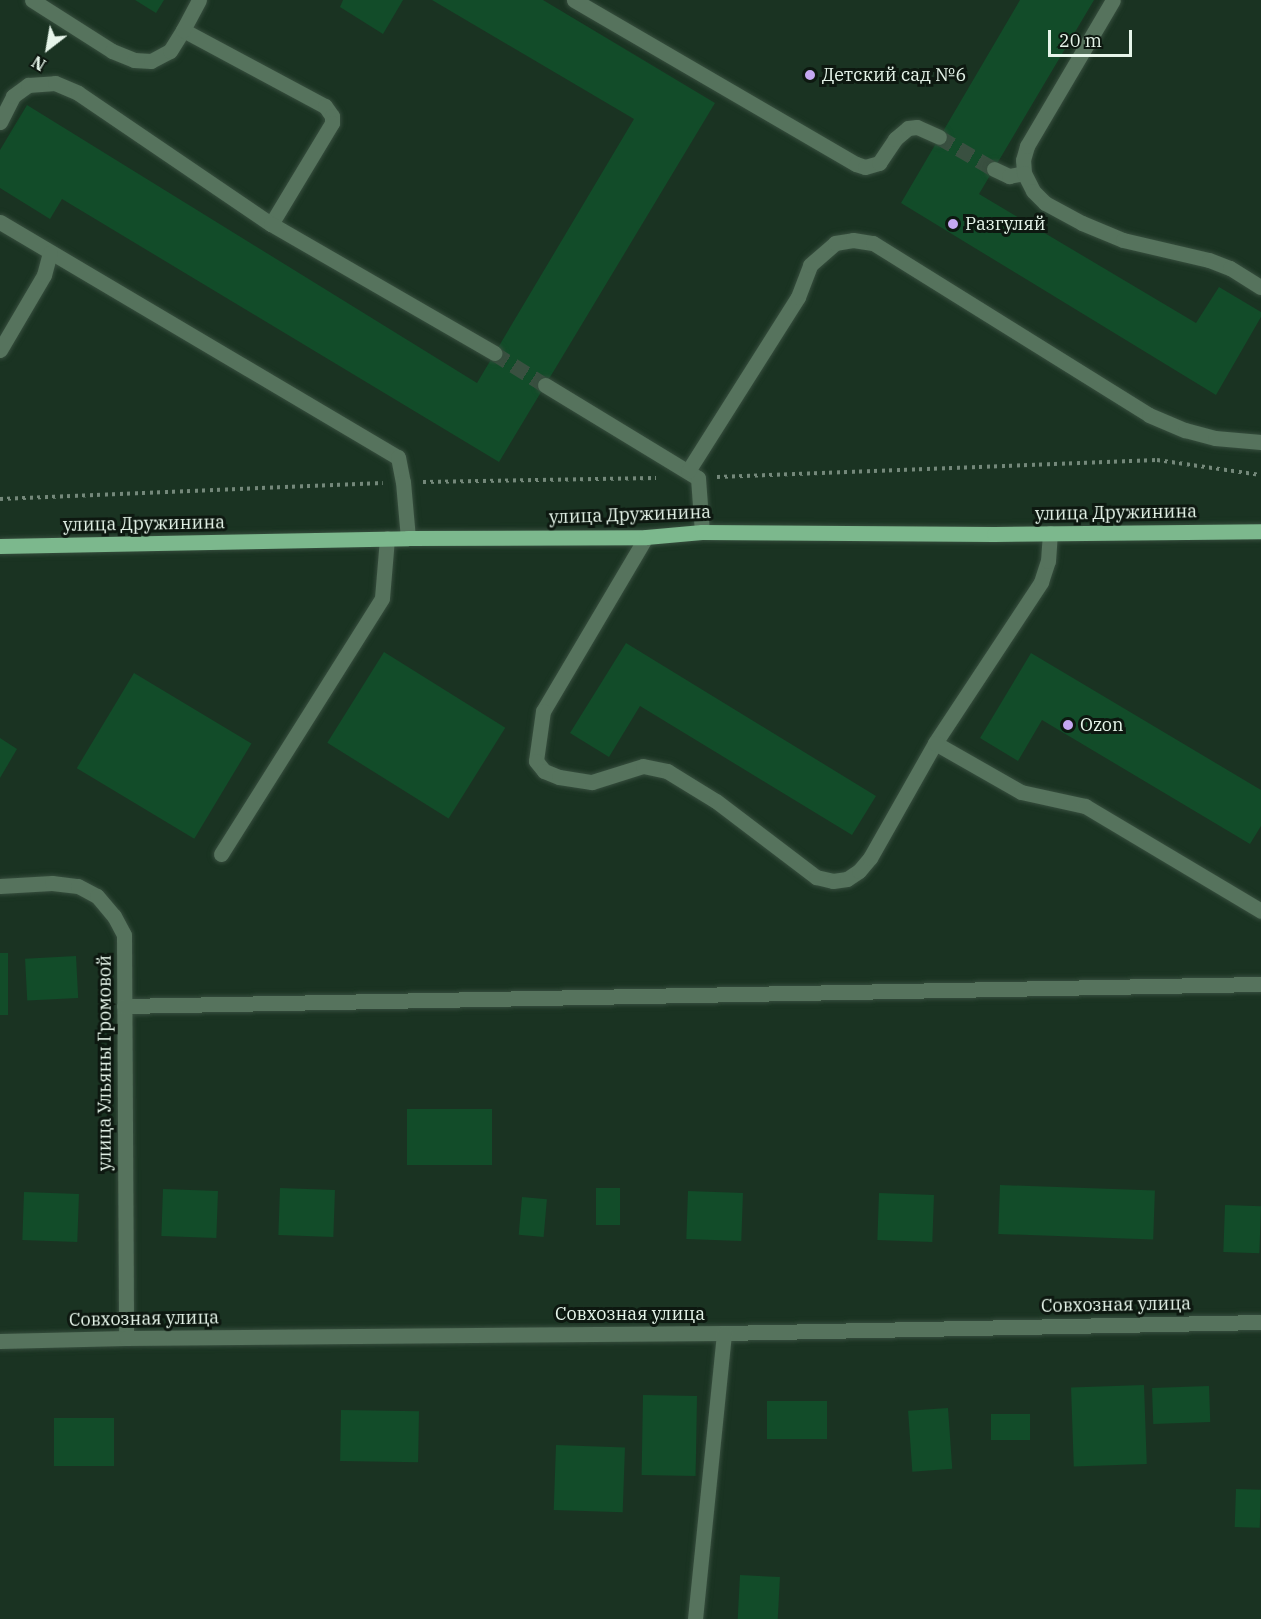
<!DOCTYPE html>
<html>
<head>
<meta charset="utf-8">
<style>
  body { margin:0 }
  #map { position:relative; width:1261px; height:1619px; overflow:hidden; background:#1a3322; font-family:"IBM Plex Serif",serif }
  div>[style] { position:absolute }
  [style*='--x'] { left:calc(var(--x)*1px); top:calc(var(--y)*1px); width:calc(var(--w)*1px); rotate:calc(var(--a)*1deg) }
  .building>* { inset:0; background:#124c29; transform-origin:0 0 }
  .minor-tunnel>* { height:15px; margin-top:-7.5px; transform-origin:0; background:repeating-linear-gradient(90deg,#395040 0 15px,transparent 0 23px) }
  .path>* { height:4px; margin-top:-2px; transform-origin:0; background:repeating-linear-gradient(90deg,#74887a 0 3px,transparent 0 7.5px) }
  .roads { filter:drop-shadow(0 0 2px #374e3e) drop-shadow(0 0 2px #374e3e) }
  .minor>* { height:15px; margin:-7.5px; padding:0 7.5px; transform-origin:7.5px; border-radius:7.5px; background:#56735d }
  .major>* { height:15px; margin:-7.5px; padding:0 7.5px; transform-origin:7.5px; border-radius:7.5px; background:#7cb88d }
  .dots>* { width:16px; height:16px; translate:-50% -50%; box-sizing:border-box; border:3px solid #0d1810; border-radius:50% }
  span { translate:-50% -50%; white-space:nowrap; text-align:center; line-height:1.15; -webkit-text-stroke:6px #0d1810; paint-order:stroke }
  .poi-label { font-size:18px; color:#e6f5ea }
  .left { translate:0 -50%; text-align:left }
  .street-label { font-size:18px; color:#e6f5ea }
  .north { position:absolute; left:18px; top:18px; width:60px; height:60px; -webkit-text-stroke:4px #0d1810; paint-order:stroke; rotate:211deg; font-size:16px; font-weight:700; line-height:24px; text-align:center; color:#e6f5ea }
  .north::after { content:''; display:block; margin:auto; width:21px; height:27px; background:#e6f5ea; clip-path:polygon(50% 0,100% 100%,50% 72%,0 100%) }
  .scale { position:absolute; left:1048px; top:30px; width:84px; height:27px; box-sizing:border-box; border:3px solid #e6f5ea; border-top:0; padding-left:8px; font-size:18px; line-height:21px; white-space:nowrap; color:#e6f5ea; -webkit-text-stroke:4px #0d1810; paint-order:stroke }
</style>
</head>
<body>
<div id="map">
  <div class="building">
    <i style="clip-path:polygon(135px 0,164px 0,156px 13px)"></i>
    <i style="clip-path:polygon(343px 0,403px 0,383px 34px,340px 7px)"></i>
    <i style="clip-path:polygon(432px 0,543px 0,715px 103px,499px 462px,62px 199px,50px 219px,0 188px,0 150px,27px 105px,477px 383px,634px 119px)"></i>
    <i style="clip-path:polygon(1020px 0,1094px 0,979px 194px,1196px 323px,1219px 287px,1261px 312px,1261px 317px,1216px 395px,901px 203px)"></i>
    <i style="clip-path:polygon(626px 643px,876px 796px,852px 835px,640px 706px,609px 757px,570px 733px)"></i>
    <i style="left:384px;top:652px;width:143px;height:107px;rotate:32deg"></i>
    <i style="clip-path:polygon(1031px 653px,1261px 790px,1261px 826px,1250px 844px,1042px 720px,1018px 761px,980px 738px)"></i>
    <i style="left:134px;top:673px;width:137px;height:111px;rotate:31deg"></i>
    <i style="clip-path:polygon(0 738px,17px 749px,0 778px)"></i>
    <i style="left:0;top:953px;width:8px;height:62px"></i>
    <i style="left:76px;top:956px;width:42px;height:51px;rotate:87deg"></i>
    <i style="left:492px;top:1109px;width:56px;height:85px;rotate:90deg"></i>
    <i style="left:1000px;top:1185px;width:155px;height:49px;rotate:2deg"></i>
    <i style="left:280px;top:1188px;width:55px;height:47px;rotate:2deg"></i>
    <i style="left:596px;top:1188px;width:24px;height:37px"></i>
    <i style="left:163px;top:1189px;width:55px;height:47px;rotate:2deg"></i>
    <i style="left:688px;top:1191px;width:55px;height:48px;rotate:2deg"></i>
    <i style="left:24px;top:1192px;width:55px;height:48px;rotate:2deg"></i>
    <i style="left:879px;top:1193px;width:55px;height:47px;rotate:2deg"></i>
    <i style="left:522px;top:1197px;width:25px;height:38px;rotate:5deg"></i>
    <i style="left:1225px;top:1205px;width:36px;height:47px;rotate:2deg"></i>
    <i style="left:1144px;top:1385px;width:79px;height:73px;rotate:88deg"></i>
    <i style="left:1209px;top:1386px;width:36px;height:57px;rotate:88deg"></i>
    <i style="left:643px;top:1395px;width:54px;height:80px;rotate:1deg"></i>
    <i style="left:767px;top:1401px;width:60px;height:38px"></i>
    <i style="left:948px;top:1408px;width:61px;height:40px;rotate:86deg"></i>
    <i style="left:341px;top:1410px;width:78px;height:51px;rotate:1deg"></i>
    <i style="left:991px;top:1414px;width:39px;height:26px"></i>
    <i style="left:54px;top:1418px;width:60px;height:48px"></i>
    <i style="left:556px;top:1445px;width:69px;height:65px;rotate:2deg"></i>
    <i style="left:1236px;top:1489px;width:25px;height:38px;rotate:2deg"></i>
    <i style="left:740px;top:1575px;width:40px;height:44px;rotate:3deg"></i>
  </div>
  <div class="minor-tunnel">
    <i style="--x:939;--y:137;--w:64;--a:30.2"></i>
    <i style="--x:494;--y:353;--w:60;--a:32.1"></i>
  </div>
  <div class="path">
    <i style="--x:717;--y:477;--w:440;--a:-2.2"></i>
    <i style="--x:1157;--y:460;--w:105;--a:8.2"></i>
    <i style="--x:423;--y:482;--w:233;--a:-1"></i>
    <i style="--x:0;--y:499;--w:383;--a:-2.4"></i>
  </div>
  <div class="roads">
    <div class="minor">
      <i style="--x:32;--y:0;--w:95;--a:32.5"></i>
      <i style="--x:112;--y:51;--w:24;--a:22"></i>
      <i style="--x:134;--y:60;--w:17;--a:3"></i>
      <i style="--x:151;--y:61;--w:21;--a:-28"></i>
      <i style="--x:170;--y:51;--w:25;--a:-58"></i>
      <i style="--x:183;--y:30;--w:161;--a:28.2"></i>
      <i style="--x:325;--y:106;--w:12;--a:55"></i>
      <i style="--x:332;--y:116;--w:7;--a:90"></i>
      <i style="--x:332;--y:123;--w:118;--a:121.1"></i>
      <i style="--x:574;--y:0;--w:326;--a:30.2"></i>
      <i style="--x:856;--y:164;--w:9;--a:18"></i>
      <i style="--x:865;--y:167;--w:15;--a:-16"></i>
      <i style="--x:879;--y:163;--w:29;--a:-56"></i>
      <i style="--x:895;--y:139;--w:17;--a:-40"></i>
      <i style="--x:908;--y:128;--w:9;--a:-6"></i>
      <i style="--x:917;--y:127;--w:24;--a:24"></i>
      <i style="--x:183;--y:30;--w:34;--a:-62"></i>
      <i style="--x:0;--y:122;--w:29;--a:-63"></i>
      <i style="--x:13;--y:96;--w:19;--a:-36"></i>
      <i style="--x:28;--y:85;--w:27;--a:-4"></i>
      <i style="--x:55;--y:83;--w:25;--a:23"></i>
      <i style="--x:78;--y:93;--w:233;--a:34.2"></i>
      <i style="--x:271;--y:224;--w:258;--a:30"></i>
      <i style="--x:994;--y:169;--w:17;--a:25"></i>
      <i style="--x:1009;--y:176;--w:15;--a:-11"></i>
      <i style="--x:1024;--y:173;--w:13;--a:-94"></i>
      <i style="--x:1023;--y:160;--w:15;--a:-74"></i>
      <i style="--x:1027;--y:146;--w:169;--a:-59.5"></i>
      <i style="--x:1024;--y:173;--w:20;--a:63"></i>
      <i style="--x:1033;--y:191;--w:17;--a:45"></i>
      <i style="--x:1045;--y:203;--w:42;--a:28.4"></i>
      <i style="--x:1082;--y:223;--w:44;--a:22.5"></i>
      <i style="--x:1123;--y:240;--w:88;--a:13.1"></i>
      <i style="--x:1209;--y:260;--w:22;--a:21"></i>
      <i style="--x:1230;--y:268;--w:36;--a:32"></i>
      <i style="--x:0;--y:222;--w:462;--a:30.6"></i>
      <i style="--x:398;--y:457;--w:25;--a:79"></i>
      <i style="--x:403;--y:482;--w:56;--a:84.9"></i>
      <i style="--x:0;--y:350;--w:87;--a:-59.6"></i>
      <i style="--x:44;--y:275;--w:23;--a:-75"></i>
      <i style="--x:545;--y:385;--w:179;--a:31.3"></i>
      <i style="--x:698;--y:478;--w:54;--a:85.8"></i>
      <i style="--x:688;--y:471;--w:206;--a:-57.7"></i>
      <i style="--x:798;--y:297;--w:34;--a:-69"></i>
      <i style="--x:810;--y:265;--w:33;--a:-41"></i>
      <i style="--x:835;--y:243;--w:18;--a:-9"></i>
      <i style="--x:853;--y:240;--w:20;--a:9"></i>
      <i style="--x:873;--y:243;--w:325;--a:31.9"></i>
      <i style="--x:1149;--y:415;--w:39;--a:23"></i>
      <i style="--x:1185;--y:430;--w:31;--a:15"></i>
      <i style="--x:1215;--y:438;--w:46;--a:5"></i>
      <i style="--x:646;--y:537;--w:202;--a:120.6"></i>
      <i style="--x:543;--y:711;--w:50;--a:98"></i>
      <i style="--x:536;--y:761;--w:13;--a:51"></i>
      <i style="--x:544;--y:771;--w:16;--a:22"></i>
      <i style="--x:559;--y:777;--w:33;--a:9"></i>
      <i style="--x:592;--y:782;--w:53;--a:-17.4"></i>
      <i style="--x:643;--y:766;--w:25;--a:12"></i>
      <i style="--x:667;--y:771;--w:57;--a:31.5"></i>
      <i style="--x:716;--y:801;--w:126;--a:37.2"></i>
      <i style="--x:816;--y:877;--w:17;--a:13"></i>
      <i style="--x:833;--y:881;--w:14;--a:-8"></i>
      <i style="--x:847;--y:879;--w:14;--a:-34"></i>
      <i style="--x:859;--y:871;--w:17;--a:-50"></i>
      <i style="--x:870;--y:858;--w:132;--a:-60.5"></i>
      <i style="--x:935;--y:743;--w:193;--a:-56.6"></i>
      <i style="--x:1041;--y:582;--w:22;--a:-72"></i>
      <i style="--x:1048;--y:561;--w:28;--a:-86"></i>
      <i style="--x:935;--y:743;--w:99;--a:29.7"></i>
      <i style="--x:1021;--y:792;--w:66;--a:12.3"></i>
      <i style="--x:1085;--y:806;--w:205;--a:30.8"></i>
      <i style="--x:221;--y:854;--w:302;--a:-57.8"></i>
      <i style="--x:382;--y:598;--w:60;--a:-85.2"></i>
      <i style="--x:0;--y:886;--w:52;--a:-3.3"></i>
      <i style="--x:52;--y:883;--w:26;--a:7"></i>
      <i style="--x:78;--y:886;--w:21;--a:28"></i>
      <i style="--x:97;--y:896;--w:26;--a:50"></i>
      <i style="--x:114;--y:916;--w:21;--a:62"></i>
      <i style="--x:124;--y:935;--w:403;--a:89.7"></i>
      <i style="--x:124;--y:1006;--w:1137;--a:-1.11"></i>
      <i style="--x:0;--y:1341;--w:126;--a:-1.4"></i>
      <i style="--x:126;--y:1338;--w:598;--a:-0.48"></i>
      <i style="--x:724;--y:1333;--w:537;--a:-1.17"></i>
      <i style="--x:695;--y:1619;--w:287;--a:-84.2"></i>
    </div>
    <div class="major">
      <i style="--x:0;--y:546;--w:408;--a:-1.1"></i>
      <i style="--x:408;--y:538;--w:238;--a:-0.2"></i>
      <i style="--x:646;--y:537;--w:56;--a:-5.1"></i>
      <i style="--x:702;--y:532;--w:292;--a:0.4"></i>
      <i style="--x:994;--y:534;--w:267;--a:-0.6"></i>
    </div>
  </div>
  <div class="dots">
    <i style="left:810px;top:75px;background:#c5a7f1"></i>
    <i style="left:953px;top:224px;background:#c5a7f1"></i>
    <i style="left:1068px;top:725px;background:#c5a7f1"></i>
  </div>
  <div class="poi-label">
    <span class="left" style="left:822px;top:75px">Детский сад №6</span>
    <span class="left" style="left:965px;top:224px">Разгуляй</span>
    <span class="left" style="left:1080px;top:725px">Ozon</span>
  </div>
  <div class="street-label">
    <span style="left:1116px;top:513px;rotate:-1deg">улица Дружинина</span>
    <span style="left:630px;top:515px;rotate:-2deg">улица Дружинина</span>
    <span style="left:144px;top:524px;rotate:-1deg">улица Дружинина</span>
    <span style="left:105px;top:1063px;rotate:-90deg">улица Ульяны Громовой</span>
    <span style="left:1116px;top:1305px;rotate:-1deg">Совхозная улица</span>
    <span style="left:630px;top:1314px">Совхозная улица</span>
    <span style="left:144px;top:1319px;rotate:-1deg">Совхозная улица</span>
  </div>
  <div class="north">N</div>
  <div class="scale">20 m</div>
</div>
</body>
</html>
